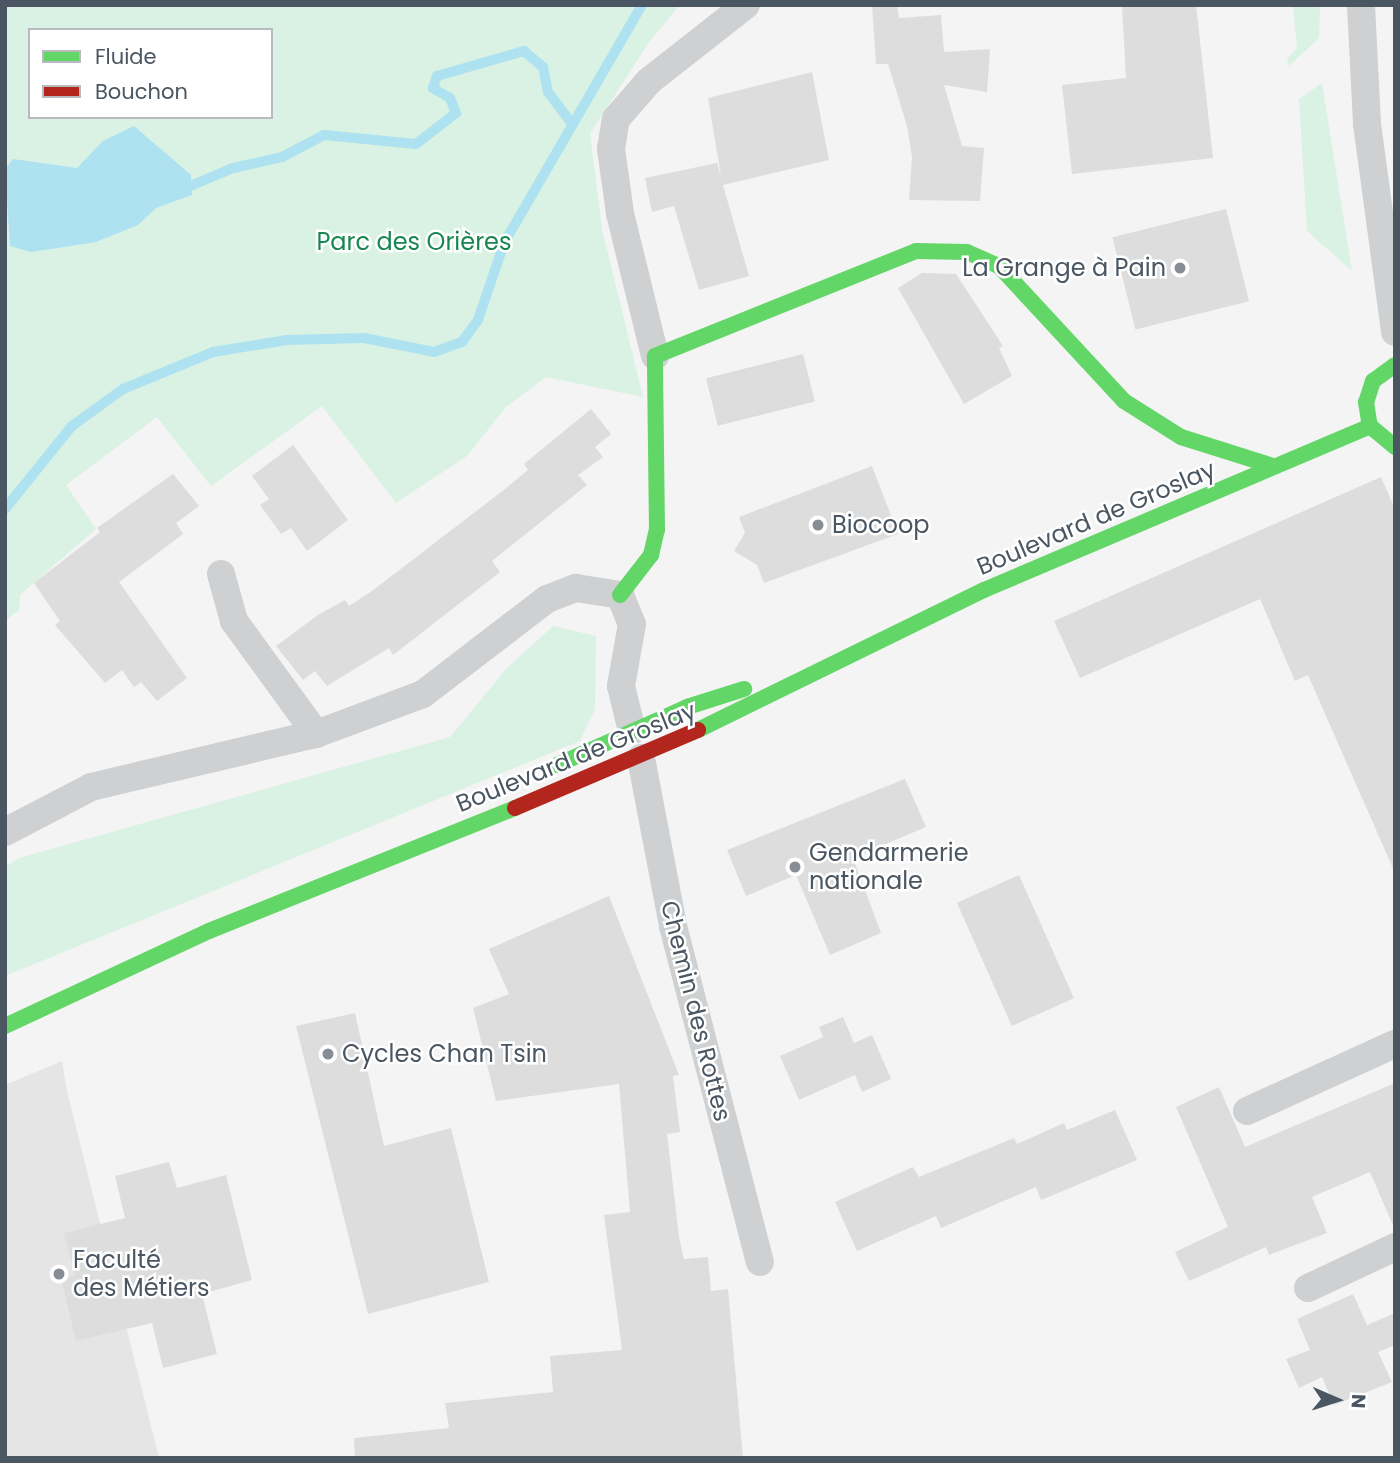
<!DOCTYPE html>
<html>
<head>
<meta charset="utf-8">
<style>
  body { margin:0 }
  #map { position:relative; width:1400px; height:1463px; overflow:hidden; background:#f4f4f4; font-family:Poppins,sans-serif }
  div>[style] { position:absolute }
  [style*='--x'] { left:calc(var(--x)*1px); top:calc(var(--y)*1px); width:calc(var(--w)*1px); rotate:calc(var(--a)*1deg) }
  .education>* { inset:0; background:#e6e5e6 }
  .green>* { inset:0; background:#d9f2e3 }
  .water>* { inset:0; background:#aee2f0 }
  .stream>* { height:10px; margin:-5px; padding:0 5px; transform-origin:5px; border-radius:5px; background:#aee2f0 }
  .building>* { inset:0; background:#ddddde; transform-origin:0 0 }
  .street>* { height:28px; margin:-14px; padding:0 14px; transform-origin:14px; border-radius:14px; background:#ced0d2 }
  .fast>* { height:16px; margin:-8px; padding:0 8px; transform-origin:8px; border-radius:8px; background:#63d668 }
  .jam>* { height:16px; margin:-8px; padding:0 8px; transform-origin:8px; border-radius:8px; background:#b3261e }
  .dots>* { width:19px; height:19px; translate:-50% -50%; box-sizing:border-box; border:4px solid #fff; border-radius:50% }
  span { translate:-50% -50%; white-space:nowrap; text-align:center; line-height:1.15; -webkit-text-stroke:5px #fff; paint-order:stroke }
  .park-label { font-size:24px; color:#17864f }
  .poi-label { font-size:24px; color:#4a5661 }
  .right { translate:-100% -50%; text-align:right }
  .left { translate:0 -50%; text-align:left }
  .street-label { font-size:24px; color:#4a5661 }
  .frame { position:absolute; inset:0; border:7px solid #4a5661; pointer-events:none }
  .legend { position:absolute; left:28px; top:28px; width:245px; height:91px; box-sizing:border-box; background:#fff; border:2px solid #b7bbc0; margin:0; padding:9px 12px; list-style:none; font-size:21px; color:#4a5661 }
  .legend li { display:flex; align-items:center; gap:14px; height:35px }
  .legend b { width:35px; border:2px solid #b7bbc0 }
  .north { position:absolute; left:1302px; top:1365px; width:70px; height:70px; -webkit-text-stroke:5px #fff; paint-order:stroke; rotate:93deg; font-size:19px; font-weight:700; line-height:28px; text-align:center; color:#4a5661 }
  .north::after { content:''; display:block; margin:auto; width:24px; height:32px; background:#4a5661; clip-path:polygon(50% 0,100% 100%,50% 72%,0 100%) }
</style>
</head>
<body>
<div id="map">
  <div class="education">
    <i style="clip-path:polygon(62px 1061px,67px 1091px,159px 1458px,5px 1458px,5px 1085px)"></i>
  </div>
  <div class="green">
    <i style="clip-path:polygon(evenodd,5px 5px,680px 5px,649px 42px,590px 134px,602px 229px,643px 397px,546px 377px,506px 407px,467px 456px,396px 503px,322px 406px,211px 486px,157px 417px,66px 485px,96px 529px,20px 595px,19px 610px,5px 621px,5px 5px,30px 30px,271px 30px,271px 117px,30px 117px,30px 30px)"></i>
    <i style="clip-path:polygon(1293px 5px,1320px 5px,1319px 38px,1289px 66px,1287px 59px,1297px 48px)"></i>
    <i style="clip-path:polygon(1322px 83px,1352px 271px,1307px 231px,1299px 99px)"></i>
    <i style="clip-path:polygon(553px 626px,596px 636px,595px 709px,580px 741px,5px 976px,5px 867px,19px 858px,450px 737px,507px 668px)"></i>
  </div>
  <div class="water">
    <i style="clip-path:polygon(134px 126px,191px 175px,192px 195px,156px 208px,138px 225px,96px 242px,31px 252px,10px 246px,5px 169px,13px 159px,77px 168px,103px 141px)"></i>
  </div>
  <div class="stream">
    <i style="--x:180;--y:185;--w:8;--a:14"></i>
    <i style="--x:188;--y:187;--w:49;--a:-22.9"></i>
    <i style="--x:233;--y:168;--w:50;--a:-12.7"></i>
    <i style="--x:282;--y:157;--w:47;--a:-27.6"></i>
    <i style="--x:324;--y:135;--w:92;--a:5.6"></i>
    <i style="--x:416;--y:144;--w:51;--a:-37.8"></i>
    <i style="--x:456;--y:113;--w:16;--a:-112"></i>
    <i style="--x:450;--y:98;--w:20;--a:-150"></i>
    <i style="--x:433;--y:88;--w:13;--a:-72"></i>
    <i style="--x:437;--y:76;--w:91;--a:-16"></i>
    <i style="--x:524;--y:51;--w:25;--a:40"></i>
    <i style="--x:543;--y:67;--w:25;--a:79"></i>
    <i style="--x:548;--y:92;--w:41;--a:52.9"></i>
    <i style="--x:5;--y:509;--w:107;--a:-51.1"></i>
    <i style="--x:72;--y:426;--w:63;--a:-36"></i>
    <i style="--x:123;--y:389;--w:97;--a:-22.3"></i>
    <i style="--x:213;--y:352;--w:75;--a:-9.2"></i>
    <i style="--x:287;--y:340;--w:77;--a:-1.5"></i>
    <i style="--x:364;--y:338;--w:71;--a:11.3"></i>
    <i style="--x:434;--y:352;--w:30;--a:-20"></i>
    <i style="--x:462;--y:342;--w:27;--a:-54"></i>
    <i style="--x:478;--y:320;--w:81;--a:-71.3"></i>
    <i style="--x:504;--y:243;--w:275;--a:-59.9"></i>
  </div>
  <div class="building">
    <i style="clip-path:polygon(872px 5px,897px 5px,899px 18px,941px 15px,944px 52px,990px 49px,987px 92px,944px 85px,962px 146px,984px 148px,980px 201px,909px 200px,912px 157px,907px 126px,888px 64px,876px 64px)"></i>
    <i style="clip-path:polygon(1122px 5px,1196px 5px,1213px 158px,1072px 174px,1062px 85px,1126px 78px)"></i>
    <i style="clip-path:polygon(812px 72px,829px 160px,723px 185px,749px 276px,699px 290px,674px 206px,652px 212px,645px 178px,717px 163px,721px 176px,708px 98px)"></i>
    <i style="left:1226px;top:209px;width:95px;height:117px;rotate:76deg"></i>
    <i style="clip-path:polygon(922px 273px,956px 274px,1003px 346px,999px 348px,1012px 376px,964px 404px,898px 288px)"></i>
    <i style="left:803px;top:354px;width:49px;height:100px;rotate:76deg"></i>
    <i style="clip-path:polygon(591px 409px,611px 434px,595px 447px,603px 457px,578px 475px,587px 485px,492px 561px,500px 572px,393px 655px,389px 648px,327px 686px,315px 671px,303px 680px,276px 646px,318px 615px,345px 600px,349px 606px,372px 591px,505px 489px,528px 470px,524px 464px)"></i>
    <i style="clip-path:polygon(293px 445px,348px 520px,307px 551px,291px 528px,281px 534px,260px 505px,269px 499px,252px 476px)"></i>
    <i style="clip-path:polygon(872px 466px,898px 534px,764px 583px,757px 565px,734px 551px,745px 533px,739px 517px)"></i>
    <i style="clip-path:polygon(173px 474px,199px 506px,176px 523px,183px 534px,119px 582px,187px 678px,157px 701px,141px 682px,134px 687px,122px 670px,105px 683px,55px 625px,60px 621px,34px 583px,100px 532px,97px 528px)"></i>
    <i style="clip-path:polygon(1381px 477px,1395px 509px,1395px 873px,1308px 675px,1295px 681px,1260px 599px,1080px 678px,1054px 621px)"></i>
    <i style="clip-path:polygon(905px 779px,926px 827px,853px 858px,881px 933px,830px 955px,796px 875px,746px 896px,727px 850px)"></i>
    <i style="left:1019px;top:875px;width:135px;height:68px;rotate:66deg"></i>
    <i style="clip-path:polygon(609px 896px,679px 1075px,673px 1076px,680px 1132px,667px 1134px,679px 1237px,684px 1259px,708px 1257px,711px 1291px,728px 1289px,743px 1458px,355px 1458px,354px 1438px,449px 1428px,445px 1403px,553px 1392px,550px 1356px,622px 1350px,604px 1215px,630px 1212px,619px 1084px,496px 1101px,473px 1008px,509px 994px,489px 949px)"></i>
    <i style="clip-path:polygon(355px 1013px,384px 1146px,451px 1128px,489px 1282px,368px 1314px,296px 1026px)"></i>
    <i style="clip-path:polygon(843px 1017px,854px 1043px,872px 1035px,891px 1079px,862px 1092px,855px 1075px,799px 1100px,780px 1056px,823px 1037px,819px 1027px)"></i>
    <i style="clip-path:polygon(1395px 1083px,1395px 1230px,1370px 1172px,1312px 1197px,1327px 1233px,1269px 1255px,1266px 1247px,1189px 1281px,1175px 1252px,1228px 1227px,1176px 1107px,1219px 1087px,1245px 1147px)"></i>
    <i style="clip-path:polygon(1115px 1110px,1137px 1160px,1041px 1200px,1036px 1187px,941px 1228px,936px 1216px,857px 1251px,835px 1202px,913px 1167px,919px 1177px,1014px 1138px,1017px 1144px,1064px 1123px,1067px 1130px)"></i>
    <i style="clip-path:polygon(169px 1162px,177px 1188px,226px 1175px,252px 1280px,202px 1294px,217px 1354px,163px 1368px,152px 1323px,76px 1341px,61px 1279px,75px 1275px,64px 1233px,125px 1218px,115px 1176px)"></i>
    <i style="clip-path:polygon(1353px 1294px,1367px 1325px,1395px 1313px,1395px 1345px,1378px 1352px,1392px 1382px,1334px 1405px,1322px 1377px,1299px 1388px,1286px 1359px,1310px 1350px,1297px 1319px)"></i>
  </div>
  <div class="street">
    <i style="--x:1361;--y:5;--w:119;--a:87.1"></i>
    <i style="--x:1367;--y:124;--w:210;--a:82.3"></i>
    <i style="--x:655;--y:356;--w:147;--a:-103.8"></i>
    <i style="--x:620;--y:213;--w:65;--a:-98"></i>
    <i style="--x:611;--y:149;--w:30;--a:-81"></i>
    <i style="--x:616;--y:119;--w:50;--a:-49"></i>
    <i style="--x:649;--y:81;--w:123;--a:-38.1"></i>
    <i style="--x:221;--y:574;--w:49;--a:74.5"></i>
    <i style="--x:234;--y:621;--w:140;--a:54"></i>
    <i style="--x:641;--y:758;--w:171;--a:79.2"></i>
    <i style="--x:673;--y:926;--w:347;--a:75.5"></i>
    <i style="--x:5;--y:832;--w:97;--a:-27.6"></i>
    <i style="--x:91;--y:787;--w:231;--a:-13.3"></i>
    <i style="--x:316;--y:734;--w:114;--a:-20.5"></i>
    <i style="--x:423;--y:694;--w:156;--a:-37.5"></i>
    <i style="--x:547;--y:599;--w:31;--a:-21"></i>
    <i style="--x:576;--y:588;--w:45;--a:9"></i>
    <i style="--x:620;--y:595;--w:31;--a:68"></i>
    <i style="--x:632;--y:624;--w:63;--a:100.1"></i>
    <i style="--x:621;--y:686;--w:46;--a:76.3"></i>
    <i style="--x:1247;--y:1111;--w:162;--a:-24.4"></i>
    <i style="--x:1308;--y:1288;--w:96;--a:-25.2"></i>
  </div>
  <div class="fast">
    <i style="--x:1395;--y:365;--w:27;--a:144"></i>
    <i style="--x:1373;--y:381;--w:22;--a:108"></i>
    <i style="--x:1366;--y:402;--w:24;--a:81"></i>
    <i style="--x:1370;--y:426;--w:33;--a:40"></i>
    <i style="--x:620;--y:595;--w:51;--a:-52.2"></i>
    <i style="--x:651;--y:555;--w:26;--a:-77"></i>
    <i style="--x:657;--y:530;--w:174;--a:-90.7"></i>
    <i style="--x:655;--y:356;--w:281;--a:-21.9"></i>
    <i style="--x:916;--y:251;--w:51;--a:1.1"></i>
    <i style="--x:967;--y:252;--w:35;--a:24"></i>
    <i style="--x:999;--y:266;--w:184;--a:47.2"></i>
    <i style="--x:1124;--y:401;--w:67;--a:32.3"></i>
    <i style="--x:1181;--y:437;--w:96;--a:17.5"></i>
    <i style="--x:698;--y:730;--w:318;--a:-26.1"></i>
    <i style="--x:984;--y:590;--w:419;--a:-23"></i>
    <i style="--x:557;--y:765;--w:142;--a:-24"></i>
    <i style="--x:687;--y:707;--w:60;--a:-17.5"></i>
    <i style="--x:5;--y:1026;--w:225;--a:-25"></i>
    <i style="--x:209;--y:931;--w:330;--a:-21.9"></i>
  </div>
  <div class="jam">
    <i style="--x:515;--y:808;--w:199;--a:-23.1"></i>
  </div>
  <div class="dots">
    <i style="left:1180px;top:268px;background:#868d94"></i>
    <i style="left:818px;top:525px;background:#868d94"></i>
    <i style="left:795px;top:867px;background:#868d94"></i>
    <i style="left:328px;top:1054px;background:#868d94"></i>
    <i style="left:59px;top:1274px;background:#868d94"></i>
  </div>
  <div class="park-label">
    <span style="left:414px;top:242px">Parc des Orières</span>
  </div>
  <div class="poi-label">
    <span class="right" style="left:1166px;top:268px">La Grange à Pain</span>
    <span class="left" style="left:832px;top:525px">Biocoop</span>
    <span class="left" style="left:809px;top:867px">Gendarmerie<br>nationale</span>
    <span class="left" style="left:342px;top:1054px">Cycles Chan Tsin</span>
    <span class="left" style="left:73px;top:1274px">Faculté<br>des Métiers</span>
  </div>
  <div class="street-label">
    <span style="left:1096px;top:518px;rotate:-23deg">Boulevard de Groslay</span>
    <span style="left:576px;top:757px;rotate:-22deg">Boulevard de Groslay</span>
    <span style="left:696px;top:1011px;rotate:76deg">Chemin des Rottes</span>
  </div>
  <div class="frame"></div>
  <ul class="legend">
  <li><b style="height:9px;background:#63d668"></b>Fluide</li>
  <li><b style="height:9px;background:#b3261e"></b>Bouchon</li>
  </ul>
  <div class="north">N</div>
</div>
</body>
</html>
